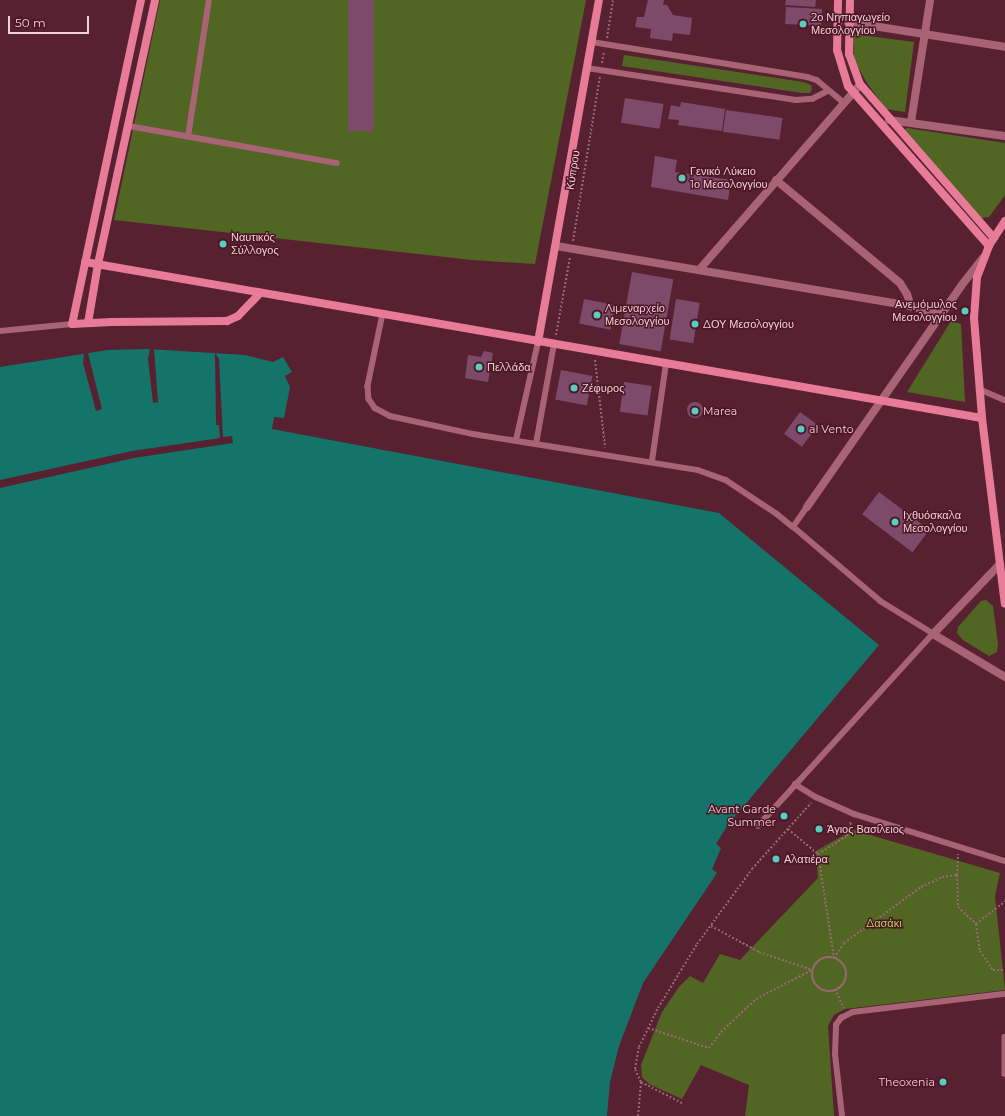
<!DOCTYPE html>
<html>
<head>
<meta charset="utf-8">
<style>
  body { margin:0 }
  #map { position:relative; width:1005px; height:1116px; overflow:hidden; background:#582131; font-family:Montserrat,sans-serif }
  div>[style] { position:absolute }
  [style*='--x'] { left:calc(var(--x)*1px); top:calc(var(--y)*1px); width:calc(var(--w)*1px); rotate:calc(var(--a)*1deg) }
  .green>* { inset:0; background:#526623 }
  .water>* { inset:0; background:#14746a }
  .pier>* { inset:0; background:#582131 }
  .building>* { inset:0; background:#7e4a69; transform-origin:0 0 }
  .round { border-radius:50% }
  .path>* { height:2px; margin-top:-1px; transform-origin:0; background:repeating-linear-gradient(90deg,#976774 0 2px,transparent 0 4px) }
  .path>.ring { margin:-1px; padding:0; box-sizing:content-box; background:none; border:2px solid #976774; border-radius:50% }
  .lane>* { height:5.5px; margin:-2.75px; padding:0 2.75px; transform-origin:2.75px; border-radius:2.75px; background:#a86475 }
  .street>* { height:8px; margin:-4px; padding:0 4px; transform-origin:4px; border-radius:4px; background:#a86475 }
  .secondary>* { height:8px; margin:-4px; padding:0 4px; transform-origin:4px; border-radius:4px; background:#e77b98 }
  .dots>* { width:11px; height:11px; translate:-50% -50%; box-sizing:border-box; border:2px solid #4c1627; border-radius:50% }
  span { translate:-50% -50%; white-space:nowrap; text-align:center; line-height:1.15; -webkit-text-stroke:3px #4c1627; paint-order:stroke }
  .poi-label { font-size:11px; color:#f3cfd6 }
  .left { translate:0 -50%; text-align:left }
  .right { translate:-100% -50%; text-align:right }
  .street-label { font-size:11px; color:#f3cfd6 }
  .park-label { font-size:11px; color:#afd94d }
  .scale { position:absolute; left:8px; top:16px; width:81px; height:18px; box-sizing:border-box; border:2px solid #f3cfd6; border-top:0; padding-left:5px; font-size:12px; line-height:14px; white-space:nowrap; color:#f3cfd6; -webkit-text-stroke:3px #4c1627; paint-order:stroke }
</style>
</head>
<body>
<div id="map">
  <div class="green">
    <i style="clip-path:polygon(160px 0,586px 0,535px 264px,472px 260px,114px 220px)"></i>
    <i style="clip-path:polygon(853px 34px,914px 42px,905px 112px,886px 109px,867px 83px,854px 60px)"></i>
    <i style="clip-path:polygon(624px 55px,803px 82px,811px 85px,812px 89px,810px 93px,802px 93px,622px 66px)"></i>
    <i style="clip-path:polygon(907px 128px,1005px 143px,1005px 195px,989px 217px,981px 218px,904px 130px)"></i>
    <i style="clip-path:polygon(951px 321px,961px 324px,965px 402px,907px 392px)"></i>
    <i style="clip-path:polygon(986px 600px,993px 606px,998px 644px,997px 652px,989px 656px,963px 640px,957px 633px,958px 627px,981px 601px)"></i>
    <i style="clip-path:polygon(853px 830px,1000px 873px,995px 896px,1005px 990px,845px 1009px,834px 1015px,828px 1026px,834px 1116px,745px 1116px,749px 1085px,701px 1065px,682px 1099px,649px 1084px,642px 1077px,641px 1065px,662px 1012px,679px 987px,690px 976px,703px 983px,720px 954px,740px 960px,818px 878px,816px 851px)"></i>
  </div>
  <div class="water">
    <i style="clip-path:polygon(148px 349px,245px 355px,273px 362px,283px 357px,292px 372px,285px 376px,290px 387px,284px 418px,274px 417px,272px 429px,719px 513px,879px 645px,727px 826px,716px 844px,721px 848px,712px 869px,717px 873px,643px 983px,619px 1046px,610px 1082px,607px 1116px,0 1116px,0 367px,108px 350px)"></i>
  </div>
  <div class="pier">
    <i style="clip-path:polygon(150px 349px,154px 349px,158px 402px,153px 403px,148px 359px)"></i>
    <i style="clip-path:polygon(84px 353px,88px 353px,102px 409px,96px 411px,83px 363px)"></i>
    <i style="clip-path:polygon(215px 353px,219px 359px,223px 437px,232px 436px,233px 443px,134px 458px,0 488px,0 480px,132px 451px,220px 438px,219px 425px,216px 425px)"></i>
  </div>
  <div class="building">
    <i style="left:348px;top:0;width:26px;height:131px"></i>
    <i style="clip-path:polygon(648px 0,664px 0,663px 5px,667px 5px,673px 15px,692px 18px,690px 35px,673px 33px,672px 41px,650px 38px,651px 29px,635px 27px,637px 17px,644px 17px)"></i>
    <i style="clip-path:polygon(786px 0,816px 0,815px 7px,785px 5px)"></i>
    <i style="left:786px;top:7px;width:36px;height:17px;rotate:3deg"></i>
    <i style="left:625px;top:98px;width:39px;height:25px;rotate:9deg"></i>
    <i style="clip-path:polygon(681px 102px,725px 109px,722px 131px,678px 125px,679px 120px,668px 119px,671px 105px,680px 107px)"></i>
    <i style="left:726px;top:110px;width:57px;height:22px;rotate:8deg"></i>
    <i style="clip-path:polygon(655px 156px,677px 160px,675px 172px,731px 180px,728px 200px,651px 187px)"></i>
    <i style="left:632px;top:272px;width:42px;height:73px;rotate:10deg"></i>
    <i style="left:584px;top:299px;width:32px;height:25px;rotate:11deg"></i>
    <i style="left:676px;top:299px;width:24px;height:41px;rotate:9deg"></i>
    <i class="round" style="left:961px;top:306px;width:8px;height:8px"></i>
    <i style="clip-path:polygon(484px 351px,493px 353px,488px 382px,465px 378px,468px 355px,481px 357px)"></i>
    <i style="left:561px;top:370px;width:32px;height:30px;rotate:11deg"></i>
    <i style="left:624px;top:382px;width:28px;height:30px;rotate:8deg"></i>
    <i class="round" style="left:687px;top:402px;width:16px;height:16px"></i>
    <i style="left:800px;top:412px;width:22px;height:27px;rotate:36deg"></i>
    <i style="left:879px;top:492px;width:63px;height:28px;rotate:37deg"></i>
  </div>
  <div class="path">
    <i style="--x:607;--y:38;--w:38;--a:-81"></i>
    <i style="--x:602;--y:63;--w:11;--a:-80"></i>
    <i style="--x:573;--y:241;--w:166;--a:-80.7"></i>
    <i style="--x:556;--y:335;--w:79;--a:-79.8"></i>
    <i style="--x:595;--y:360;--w:88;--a:83.4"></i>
    <i style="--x:788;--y:829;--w:39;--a:40"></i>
    <i style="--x:818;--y:854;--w:104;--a:81.2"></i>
    <i style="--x:818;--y:854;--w:34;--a:-32"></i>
    <i style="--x:847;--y:836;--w:15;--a:-74"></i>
    <i style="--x:957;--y:875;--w:32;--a:88"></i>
    <i style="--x:958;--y:907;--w:25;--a:43"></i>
    <i style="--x:976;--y:924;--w:27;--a:82"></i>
    <i style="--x:980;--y:951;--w:23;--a:56"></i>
    <i style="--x:993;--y:970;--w:12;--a:0"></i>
    <i style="--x:976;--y:924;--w:37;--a:-38"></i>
    <i style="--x:711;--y:926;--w:55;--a:28.4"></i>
    <i style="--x:759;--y:952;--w:56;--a:18.8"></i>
    <i class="ring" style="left:812px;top:957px;width:32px;height:32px"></i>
    <i style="--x:834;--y:958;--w:18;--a:-56"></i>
    <i style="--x:844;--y:943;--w:95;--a:-36"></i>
    <i style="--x:921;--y:887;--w:23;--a:-25"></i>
    <i style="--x:942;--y:877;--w:15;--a:-8"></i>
    <i style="--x:957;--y:875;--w:21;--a:-87"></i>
    <i style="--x:835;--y:989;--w:21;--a:65"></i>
    <i style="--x:648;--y:1028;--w:64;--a:18.2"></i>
    <i style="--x:709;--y:1048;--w:20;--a:-53"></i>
    <i style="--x:721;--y:1032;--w:48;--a:-43.3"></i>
    <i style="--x:756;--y:999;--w:63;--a:-27.4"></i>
    <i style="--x:682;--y:1103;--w:46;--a:-152.9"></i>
    <i style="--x:641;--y:1082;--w:14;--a:-115"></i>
    <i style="--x:635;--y:1069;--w:22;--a:-80"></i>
    <i style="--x:639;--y:1047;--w:43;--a:-64"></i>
    <i style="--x:658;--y:1008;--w:75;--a:-58.6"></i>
    <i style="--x:697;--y:944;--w:93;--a:-53.7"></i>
    <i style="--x:752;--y:869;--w:89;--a:-48.2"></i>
    <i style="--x:638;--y:1116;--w:34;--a:-85"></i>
  </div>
  <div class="lane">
    <i style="--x:592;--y:42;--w:218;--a:9.2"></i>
    <i style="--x:807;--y:77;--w:10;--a:17"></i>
    <i style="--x:817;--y:80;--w:34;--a:40"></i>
    <i style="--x:587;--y:68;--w:211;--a:8.7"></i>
    <i style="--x:796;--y:100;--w:16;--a:-4"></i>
    <i style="--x:812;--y:99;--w:18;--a:-27"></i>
    <i style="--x:129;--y:126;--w:211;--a:10.1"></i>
    <i style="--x:188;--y:137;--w:139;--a:-81.3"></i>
    <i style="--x:383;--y:314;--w:74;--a:101.8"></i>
    <i style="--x:368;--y:386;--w:13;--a:86"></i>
    <i style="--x:369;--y:399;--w:11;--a:56"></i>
    <i style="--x:375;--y:408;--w:17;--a:28"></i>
    <i style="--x:390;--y:416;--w:85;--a:12.2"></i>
    <i style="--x:473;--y:434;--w:228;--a:9.1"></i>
    <i style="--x:698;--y:470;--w:30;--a:20"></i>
    <i style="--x:726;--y:480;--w:61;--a:33.7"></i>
    <i style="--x:777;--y:514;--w:21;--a:39"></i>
    <i style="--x:0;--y:331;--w:72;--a:-5.6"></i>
    <i style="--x:979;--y:389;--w:28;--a:23"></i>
    <i style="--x:516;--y:440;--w:100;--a:-77.3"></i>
    <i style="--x:536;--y:444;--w:102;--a:-79.8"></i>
    <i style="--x:652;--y:461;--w:98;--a:-81.8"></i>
    <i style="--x:795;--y:784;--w:25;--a:32"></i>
    <i style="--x:816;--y:797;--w:42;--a:24.1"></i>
    <i style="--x:854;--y:814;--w:158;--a:17.3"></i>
    <i style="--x:758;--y:826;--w:260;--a:-47.7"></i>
    <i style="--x:933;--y:634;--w:61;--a:-148.4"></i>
    <i style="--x:881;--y:602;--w:116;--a:-139.6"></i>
    <i style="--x:793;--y:527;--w:24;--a:-55"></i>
    <i style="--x:1005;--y:1037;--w:37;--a:90"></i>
    <i style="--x:842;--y:1116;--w:61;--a:-96.5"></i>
    <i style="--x:835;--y:1055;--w:30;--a:-88"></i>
    <i style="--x:836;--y:1025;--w:9;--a:-54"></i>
    <i style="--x:841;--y:1018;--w:13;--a:-27"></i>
    <i style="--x:853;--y:1012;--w:153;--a:-6.8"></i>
  </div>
  <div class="street">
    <i style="--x:848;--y:22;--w:159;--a:9"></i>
    <i style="--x:889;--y:120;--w:117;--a:7.9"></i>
    <i style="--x:911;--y:122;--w:123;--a:-81.1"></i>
    <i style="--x:776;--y:180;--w:161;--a:39.7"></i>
    <i style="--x:900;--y:283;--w:13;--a:58"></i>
    <i style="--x:907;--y:294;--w:13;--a:72"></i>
    <i style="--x:556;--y:246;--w:360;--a:9.6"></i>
    <i style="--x:911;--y:306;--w:31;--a:17"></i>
    <i style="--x:699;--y:270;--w:245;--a:-49"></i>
    <i style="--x:807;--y:507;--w:269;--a:-55.1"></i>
    <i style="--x:961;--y:286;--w:36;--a:-52"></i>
    <i style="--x:1000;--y:564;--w:97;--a:133.7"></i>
    <i style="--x:933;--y:634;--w:84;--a:30.8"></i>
  </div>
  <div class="secondary">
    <i style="--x:141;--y:0;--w:331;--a:102"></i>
    <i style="--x:72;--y:324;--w:40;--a:-2.9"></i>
    <i style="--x:112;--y:322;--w:115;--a:-0.5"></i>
    <i style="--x:227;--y:321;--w:12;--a:-24"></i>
    <i style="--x:238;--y:316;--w:32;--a:-46"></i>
    <i style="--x:838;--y:0;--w:50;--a:91.1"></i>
    <i style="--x:837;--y:50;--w:38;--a:73"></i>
    <i style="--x:848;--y:86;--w:213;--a:48.6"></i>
    <i style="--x:850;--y:0;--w:54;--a:91.1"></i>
    <i style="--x:849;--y:54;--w:32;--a:70"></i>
    <i style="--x:860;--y:84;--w:204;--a:49"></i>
    <i style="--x:1005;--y:221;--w:30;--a:123"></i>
    <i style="--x:989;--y:246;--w:33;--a:111"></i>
    <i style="--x:977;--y:277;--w:41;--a:94.2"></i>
    <i style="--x:974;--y:318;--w:100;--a:85.4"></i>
    <i style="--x:982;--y:418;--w:187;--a:83"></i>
    <i style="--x:85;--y:262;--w:910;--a:9.87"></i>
    <i style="--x:88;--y:323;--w:60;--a:-80.4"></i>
    <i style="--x:98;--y:264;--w:270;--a:-77.8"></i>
    <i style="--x:538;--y:342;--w:347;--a:-79.9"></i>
  </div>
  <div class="dots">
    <i style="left:803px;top:24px;background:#58cebf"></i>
    <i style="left:682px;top:178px;background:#58cebf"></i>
    <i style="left:223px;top:244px;background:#58cebf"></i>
    <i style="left:965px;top:311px;background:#58cebf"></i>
    <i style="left:597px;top:315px;background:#58cebf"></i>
    <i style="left:695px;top:324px;background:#58cebf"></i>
    <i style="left:479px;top:367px;background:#58cebf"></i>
    <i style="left:574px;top:388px;background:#58cebf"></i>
    <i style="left:695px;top:411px;background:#58cebf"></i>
    <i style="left:801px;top:429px;background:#58cebf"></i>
    <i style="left:895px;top:522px;background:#58cebf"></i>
    <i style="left:784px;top:816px;background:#58cebf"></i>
    <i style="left:819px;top:829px;background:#58cebf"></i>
    <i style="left:776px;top:859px;background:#58cebf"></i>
    <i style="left:943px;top:1082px;background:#58cebf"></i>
  </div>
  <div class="poi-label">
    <span class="left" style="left:811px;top:24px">2ο Νηπιαγωγείο<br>Μεσολογγίου</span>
    <span class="left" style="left:690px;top:178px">Γενικό Λύκειο<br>1ο Μεσολογγίου</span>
    <span class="left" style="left:231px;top:244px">Ναυτικός<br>Σύλλογος</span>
    <span class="right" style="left:957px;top:311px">Ανεμόμυλος<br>Μεσολογγίου</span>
    <span class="left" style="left:605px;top:315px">Λιμεναρχείο<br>Μεσολογγίου</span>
    <span class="left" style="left:703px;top:324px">ΔΟΥ Μεσολογγίου</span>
    <span class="left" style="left:487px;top:367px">Πελλάδα</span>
    <span class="left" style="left:582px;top:388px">Ζέφυρος</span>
    <span class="left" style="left:703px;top:411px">Marea</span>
    <span class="left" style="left:809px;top:429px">al Vento</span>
    <span class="left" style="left:903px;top:522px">Ιχθυόσκαλα<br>Μεσολογγίου</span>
    <span class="right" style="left:776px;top:816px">Avant Garde<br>Summer</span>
    <span class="left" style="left:827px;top:829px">Άγιος Βασίλειος</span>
    <span class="left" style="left:784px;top:859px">Αλατιέρα</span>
    <span class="right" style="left:935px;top:1082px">Theoxenia</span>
  </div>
  <div class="street-label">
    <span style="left:573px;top:170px;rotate:-81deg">Κύπρου</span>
  </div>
  <div class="park-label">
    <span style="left:884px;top:923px">Δασάκι</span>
  </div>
  <div class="scale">50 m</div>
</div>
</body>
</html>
